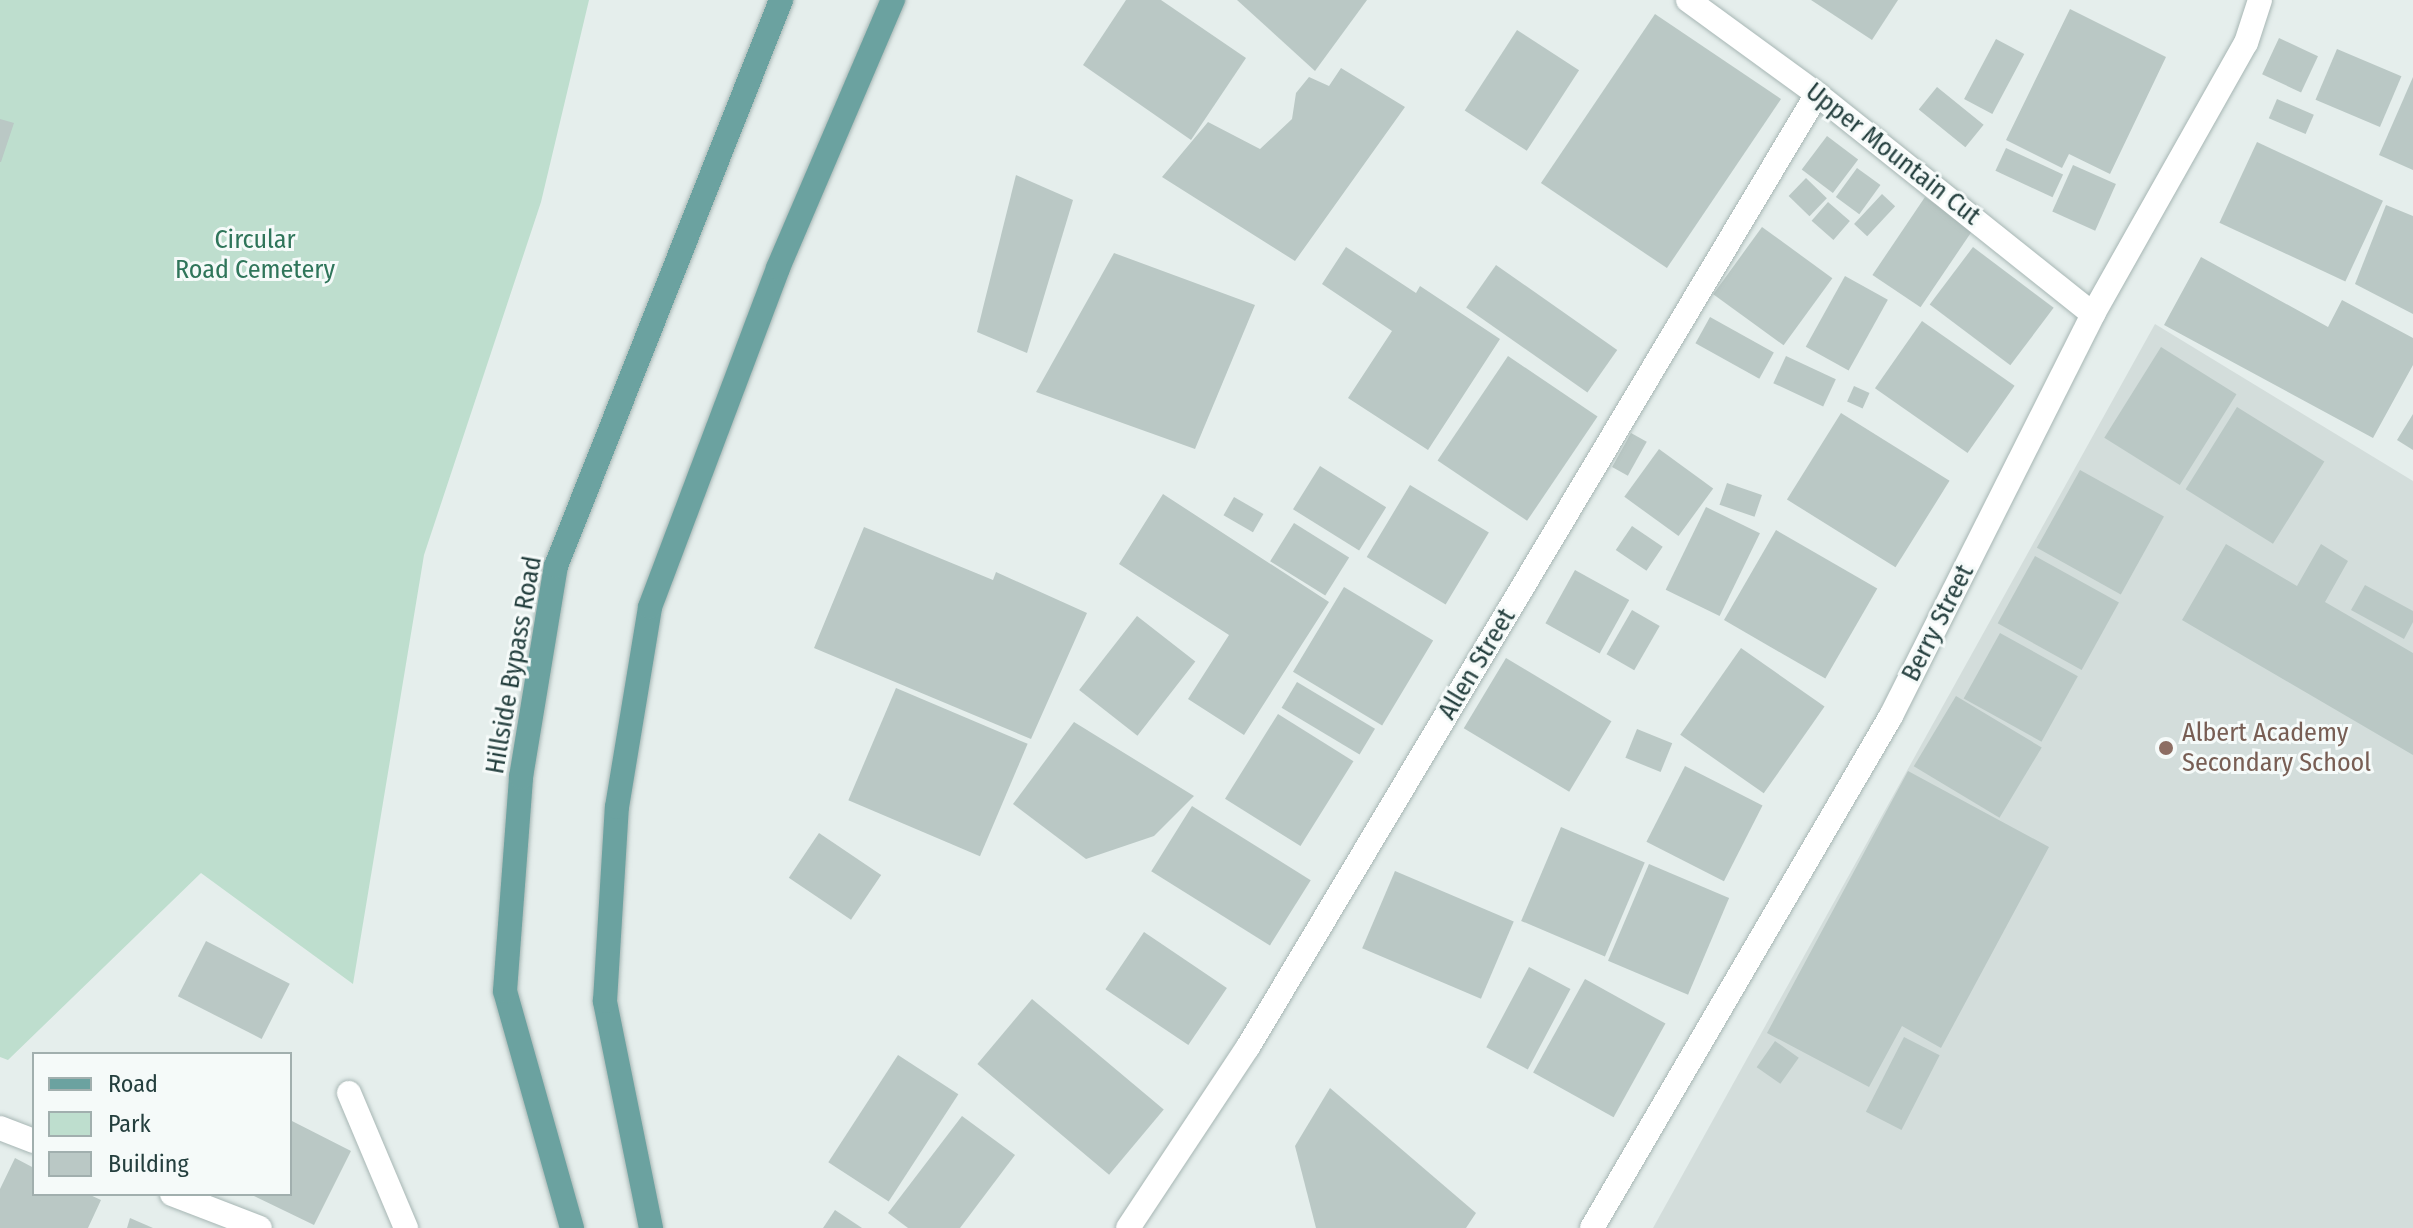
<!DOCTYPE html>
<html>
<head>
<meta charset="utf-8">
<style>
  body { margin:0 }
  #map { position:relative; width:2413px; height:1228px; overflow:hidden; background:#e5eeec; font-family:"Fira Sans Condensed",sans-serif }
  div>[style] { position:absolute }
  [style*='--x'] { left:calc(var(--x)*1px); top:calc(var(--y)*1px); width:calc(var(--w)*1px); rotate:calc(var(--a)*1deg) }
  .built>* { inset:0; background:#d3dddb }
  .green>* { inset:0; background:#bedece }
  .building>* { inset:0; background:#bac8c5; transform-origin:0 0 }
  .roads { filter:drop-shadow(0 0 2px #a7b6b4) drop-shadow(0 0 2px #a7b6b4) }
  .minor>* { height:24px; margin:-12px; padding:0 12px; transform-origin:12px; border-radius:12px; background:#fff }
  .major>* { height:24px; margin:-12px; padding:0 12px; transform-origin:12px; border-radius:12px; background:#6ba2a0 }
  .dots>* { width:22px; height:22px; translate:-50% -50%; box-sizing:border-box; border:4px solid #f5faf9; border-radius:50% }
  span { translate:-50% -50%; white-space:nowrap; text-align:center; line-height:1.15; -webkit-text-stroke:6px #f5faf9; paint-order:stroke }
  .street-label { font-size:26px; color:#243f3e }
  .park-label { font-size:26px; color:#2f755a }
  .education-label { font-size:26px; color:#785e54 }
  .left { translate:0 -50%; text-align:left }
  .legend { position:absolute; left:32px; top:1052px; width:260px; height:144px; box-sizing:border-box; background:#f5faf9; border:2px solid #a1afae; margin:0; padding:10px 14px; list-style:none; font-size:24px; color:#243f3e }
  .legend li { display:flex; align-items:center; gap:16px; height:40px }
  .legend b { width:40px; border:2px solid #a1afae }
</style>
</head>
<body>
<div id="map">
  <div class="built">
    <i style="clip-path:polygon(2155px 324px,2413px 481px,2413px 1228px,1653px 1228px)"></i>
  </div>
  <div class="green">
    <i style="clip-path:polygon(0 0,589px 0,541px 202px,424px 555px,353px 984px,201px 873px,8px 1060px,0 1057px)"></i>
  </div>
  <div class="building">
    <i style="clip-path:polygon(1126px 0,1161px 0,1246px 58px,1191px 140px,1083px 65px)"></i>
    <i style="clip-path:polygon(1237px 0,1367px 0,1315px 71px)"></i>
    <i style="clip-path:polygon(1811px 0,1898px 0,1872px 40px)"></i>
    <i style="clip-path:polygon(2070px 9px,2166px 57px,2110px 174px,2069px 154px,2062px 168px,2006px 140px)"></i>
    <i style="left:1655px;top:14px;width:152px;height:204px;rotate:34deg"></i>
    <i style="left:1517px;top:30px;width:74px;height:96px;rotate:33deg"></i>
    <i style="left:2279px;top:38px;width:43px;height:40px;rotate:25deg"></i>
    <i style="left:1996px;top:39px;width:32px;height:68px;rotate:28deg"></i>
    <i style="left:2337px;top:49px;width:70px;height:55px;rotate:23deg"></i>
    <i style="clip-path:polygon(1341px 68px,1405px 107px,1295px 261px,1162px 177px,1208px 122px,1260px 149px,1292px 119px,1296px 93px,1309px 77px,1329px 86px)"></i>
    <i style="clip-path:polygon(2413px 77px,2413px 170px,2379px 155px)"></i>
    <i style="left:1937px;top:87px;width:60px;height:29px;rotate:39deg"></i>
    <i style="left:2277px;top:99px;width:40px;height:21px;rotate:23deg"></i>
    <i style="clip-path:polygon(0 119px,14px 123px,1px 162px,0 162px)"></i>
    <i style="left:1827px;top:136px;width:39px;height:42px;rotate:37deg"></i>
    <i style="left:2257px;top:142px;width:139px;height:89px;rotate:25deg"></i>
    <i style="left:2006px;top:148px;width:63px;height:25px;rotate:25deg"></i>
    <i style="left:2073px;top:165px;width:47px;height:51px;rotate:24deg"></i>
    <i style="left:1857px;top:168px;width:29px;height:36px;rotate:36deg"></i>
    <i style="clip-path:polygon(1016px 175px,1073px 200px,1027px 353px,977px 332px)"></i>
    <i style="left:1806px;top:178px;width:29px;height:25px;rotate:44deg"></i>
    <i style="left:1882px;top:194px;width:18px;height:41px;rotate:43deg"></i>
    <i style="left:1925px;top:197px;width:58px;height:94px;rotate:34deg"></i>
    <i style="left:1828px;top:202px;width:29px;height:25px;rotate:41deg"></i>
    <i style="clip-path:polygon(2386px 205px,2413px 216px,2413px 314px,2355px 284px)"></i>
    <i style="left:1762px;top:227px;width:87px;height:83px;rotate:36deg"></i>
    <i style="clip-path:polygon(1346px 247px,1416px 293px,1420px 286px,1500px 339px,1428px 450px,1348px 398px,1392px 331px,1322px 284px)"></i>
    <i style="left:1973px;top:247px;width:101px;height:72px;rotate:37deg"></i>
    <i style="clip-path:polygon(1114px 253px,1255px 305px,1195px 449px,1036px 392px)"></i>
    <i style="clip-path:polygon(2201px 257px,2328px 327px,2342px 300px,2413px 338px,2413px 365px,2373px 438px,2164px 325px)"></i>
    <i style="left:1496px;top:265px;width:148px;height:52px;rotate:35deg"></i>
    <i style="left:1845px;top:276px;width:49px;height:81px;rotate:29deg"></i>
    <i style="left:1710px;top:317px;width:73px;height:30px;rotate:29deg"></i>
    <i style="left:1922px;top:321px;width:113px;height:82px;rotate:35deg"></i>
    <i style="left:2161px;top:347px;width:89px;height:107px;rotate:32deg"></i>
    <i style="left:1508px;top:356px;width:108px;height:126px;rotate:34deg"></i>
    <i style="left:1786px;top:356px;width:55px;height:30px;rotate:25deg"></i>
    <i style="left:1854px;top:386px;width:17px;height:17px;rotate:24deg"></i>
    <i style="left:2237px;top:407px;width:103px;height:97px;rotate:32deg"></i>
    <i style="left:1841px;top:413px;width:128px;height:102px;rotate:32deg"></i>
    <i style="clip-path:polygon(2413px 414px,2413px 450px,2397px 440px)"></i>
    <i style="left:1631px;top:433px;width:18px;height:39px;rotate:29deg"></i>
    <i style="left:1659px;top:449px;width:67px;height:59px;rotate:36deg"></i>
    <i style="left:1320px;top:466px;width:78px;height:51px;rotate:32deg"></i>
    <i style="left:2080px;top:470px;width:96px;height:89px;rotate:29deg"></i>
    <i style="left:1727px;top:483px;width:37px;height:23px;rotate:19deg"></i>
    <i style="left:1410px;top:485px;width:92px;height:84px;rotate:31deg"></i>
    <i style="clip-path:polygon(1163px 494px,1329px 602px,1244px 735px,1188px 699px,1229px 635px,1119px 564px)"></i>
    <i style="left:1234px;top:497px;width:34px;height:21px;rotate:30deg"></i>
    <i style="left:1706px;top:507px;width:60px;height:92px;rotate:26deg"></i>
    <i style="left:1294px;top:523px;width:65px;height:45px;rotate:32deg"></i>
    <i style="left:1632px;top:526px;width:37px;height:29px;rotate:34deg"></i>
    <i style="clip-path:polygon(864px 527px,993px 580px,996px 572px,1087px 613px,1031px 739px,814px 648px)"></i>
    <i style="left:1776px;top:530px;width:117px;height:104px;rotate:30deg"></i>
    <i style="clip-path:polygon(2226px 544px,2297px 586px,2321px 544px,2348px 561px,2325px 602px,2413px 653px,2413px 755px,2182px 620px)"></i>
    <i style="left:2035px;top:556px;width:96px;height:77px;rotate:29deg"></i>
    <i style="left:1575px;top:570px;width:62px;height:61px;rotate:29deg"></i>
    <i style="clip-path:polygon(2365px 585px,2413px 611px,2413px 622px,2404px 639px,2351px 610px)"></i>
    <i style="left:1344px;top:587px;width:104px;height:99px;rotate:31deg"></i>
    <i style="left:1632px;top:610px;width:32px;height:51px;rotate:30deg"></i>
    <i style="left:1137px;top:616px;width:74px;height:94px;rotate:38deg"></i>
    <i style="left:2000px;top:633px;width:89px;height:75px;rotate:29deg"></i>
    <i style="left:1741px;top:648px;width:102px;height:106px;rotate:35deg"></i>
    <i style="left:1506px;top:658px;width:123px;height:82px;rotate:31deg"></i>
    <i style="left:1297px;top:682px;width:91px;height:30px;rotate:31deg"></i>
    <i style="left:896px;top:688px;width:143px;height:122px;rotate:23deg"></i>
    <i style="left:1956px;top:696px;width:100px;height:82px;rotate:31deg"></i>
    <i style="left:1278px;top:714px;width:89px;height:100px;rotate:32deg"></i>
    <i style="clip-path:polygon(1074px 722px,1194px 796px,1154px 836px,1086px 859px,1013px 804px)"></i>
    <i style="left:1637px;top:729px;width:38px;height:31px;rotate:22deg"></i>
    <i style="left:1685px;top:766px;width:87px;height:85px;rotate:27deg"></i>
    <i style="clip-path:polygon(1908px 771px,2049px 847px,1941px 1048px,1902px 1026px,1869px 1087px,1767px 1033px)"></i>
    <i style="left:1192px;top:806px;width:140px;height:77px;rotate:32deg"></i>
    <i style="left:1561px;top:827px;width:91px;height:102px;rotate:23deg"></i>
    <i style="left:819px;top:833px;width:75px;height:54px;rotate:34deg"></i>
    <i style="left:1649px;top:864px;width:87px;height:105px;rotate:23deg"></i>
    <i style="left:1395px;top:871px;width:129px;height:84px;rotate:23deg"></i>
    <i style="left:1144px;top:932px;width:100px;height:69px;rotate:34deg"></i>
    <i style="left:206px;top:941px;width:94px;height:62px;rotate:27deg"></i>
    <i style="left:1529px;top:967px;width:47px;height:91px;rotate:28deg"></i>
    <i style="left:1585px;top:979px;width:92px;height:107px;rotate:29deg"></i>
    <i style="left:1032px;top:999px;width:172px;height:85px;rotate:40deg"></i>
    <i style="left:1904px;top:1037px;width:40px;height:84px;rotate:27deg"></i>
    <i style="left:1775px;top:1041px;width:29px;height:32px;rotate:35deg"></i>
    <i style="left:898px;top:1055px;width:72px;height:128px;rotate:33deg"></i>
    <i style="clip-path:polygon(1330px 1088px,1476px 1213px,1466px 1228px,1316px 1228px,1295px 1146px)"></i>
    <i style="clip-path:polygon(962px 1116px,1015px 1155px,960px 1228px,908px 1228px,888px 1213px)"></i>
    <i style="clip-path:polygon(290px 1120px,351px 1151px,314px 1225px,250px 1194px,290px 1194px)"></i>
    <i style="clip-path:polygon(15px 1158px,34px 1168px,34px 1194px,88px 1194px,101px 1200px,88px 1228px,0 1228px,0 1189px)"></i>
    <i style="clip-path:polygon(835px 1210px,862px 1228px,823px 1228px)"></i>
    <i style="clip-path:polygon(130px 1218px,153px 1228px,127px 1228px)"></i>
  </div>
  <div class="roads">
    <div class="minor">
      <i style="--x:1688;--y:0;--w:160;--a:36.1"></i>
      <i style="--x:1817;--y:94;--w:353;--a:38.6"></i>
      <i style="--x:349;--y:1093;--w:147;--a:67.1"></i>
      <i style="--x:0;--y:1128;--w:36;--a:21"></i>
      <i style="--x:172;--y:1194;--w:94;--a:21.1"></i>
      <i style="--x:1128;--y:1228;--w:217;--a:-56.5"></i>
      <i style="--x:1248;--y:1047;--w:1110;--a:-59.16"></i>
      <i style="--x:1592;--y:1228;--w:593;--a:-59.72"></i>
      <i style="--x:1891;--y:716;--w:450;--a:-63.3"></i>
      <i style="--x:2093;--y:314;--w:311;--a:-60.6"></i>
      <i style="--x:2246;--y:43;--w:45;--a:-72"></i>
    </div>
    <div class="major">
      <i style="--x:572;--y:1228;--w:246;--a:-105.8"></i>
      <i style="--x:505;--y:991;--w:215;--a:-85.7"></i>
      <i style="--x:521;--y:777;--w:214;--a:-80.6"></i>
      <i style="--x:556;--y:566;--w:609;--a:-68.32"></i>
      <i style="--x:651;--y:1228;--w:232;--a:-101.5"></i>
      <i style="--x:605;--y:1001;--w:194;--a:-86.5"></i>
      <i style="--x:617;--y:807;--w:203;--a:-80.6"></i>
      <i style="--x:650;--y:607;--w:362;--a:-69.3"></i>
      <i style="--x:778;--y:268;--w:292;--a:-66.8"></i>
    </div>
  </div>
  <div class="dots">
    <i style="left:2166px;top:748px;background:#8d6e63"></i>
  </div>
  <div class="street-label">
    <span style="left:1893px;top:154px;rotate:38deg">Upper Mountain Cut</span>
    <span style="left:1938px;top:623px;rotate:-63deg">Berry Street</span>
    <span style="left:1477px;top:664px;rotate:-59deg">Allen Street</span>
    <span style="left:514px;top:665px;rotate:-80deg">Hillside Bypass Road</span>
  </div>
  <div class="park-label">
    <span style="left:255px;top:255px">Circular<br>Road Cemetery</span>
  </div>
  <div class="education-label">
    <span class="left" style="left:2182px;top:748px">Albert Academy<br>Secondary School</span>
  </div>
  <ul class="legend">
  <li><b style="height:10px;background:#6ba2a0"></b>Road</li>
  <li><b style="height:22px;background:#bedece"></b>Park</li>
  <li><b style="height:22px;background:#bac8c5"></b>Building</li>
  </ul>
</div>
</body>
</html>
